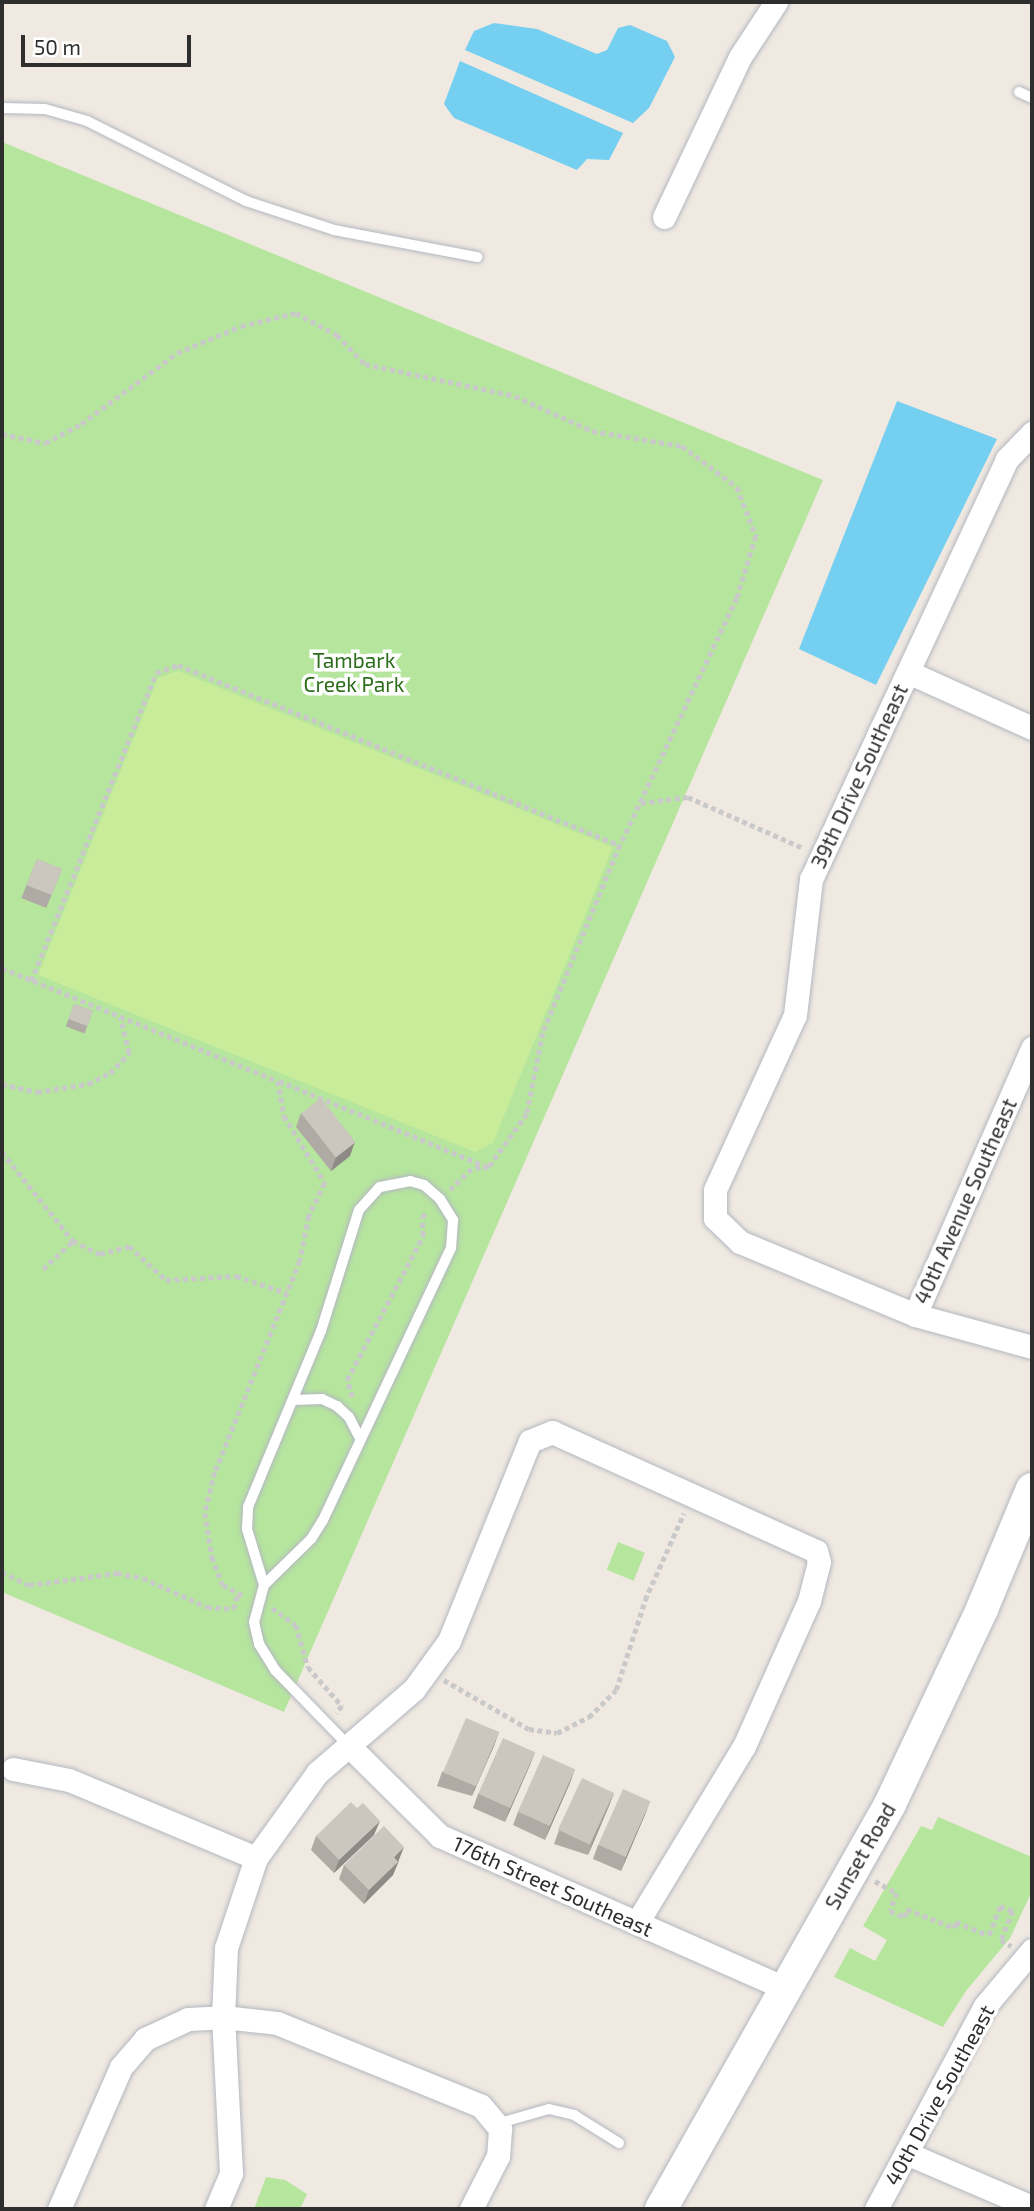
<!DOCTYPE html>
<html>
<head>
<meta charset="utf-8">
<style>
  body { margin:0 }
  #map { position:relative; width:1034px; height:2211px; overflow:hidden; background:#efe9e1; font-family:"Exo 2",sans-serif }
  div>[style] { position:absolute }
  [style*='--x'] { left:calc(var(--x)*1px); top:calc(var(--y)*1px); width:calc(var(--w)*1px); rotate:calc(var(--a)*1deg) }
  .green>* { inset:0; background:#b6e59e; transform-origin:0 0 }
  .pitch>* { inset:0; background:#c9ec9a }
  .water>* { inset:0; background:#75cff0 }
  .path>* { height:4.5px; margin-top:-2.25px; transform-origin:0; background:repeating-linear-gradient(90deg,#c9c9c9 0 5px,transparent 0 8.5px) }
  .roads { filter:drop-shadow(0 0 2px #b4b7c1) drop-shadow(0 0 2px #b4b7c1) }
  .lane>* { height:10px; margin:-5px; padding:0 5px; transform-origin:5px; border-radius:5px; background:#fff }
  .street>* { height:23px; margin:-11.5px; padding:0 11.5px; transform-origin:11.5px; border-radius:11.5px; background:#fff }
  .secondary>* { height:32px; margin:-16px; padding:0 16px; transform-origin:16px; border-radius:16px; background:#fff }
  .wall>* { inset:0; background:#afaba4; transform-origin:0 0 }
  .shaded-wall>* { inset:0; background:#8e8b86 }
  .building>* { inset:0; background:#cbc7bf; transform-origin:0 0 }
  span { translate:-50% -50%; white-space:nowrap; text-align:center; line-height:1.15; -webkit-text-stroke:7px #fff; paint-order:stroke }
  .park-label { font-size:21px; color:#2c6e1b }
  .street-label { font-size:21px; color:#2e2e2e }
  .frame { position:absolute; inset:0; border:4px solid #2e2e2e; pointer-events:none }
  .scale { position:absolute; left:21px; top:35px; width:170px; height:32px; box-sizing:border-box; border:4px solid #2e2e2e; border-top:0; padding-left:9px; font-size:21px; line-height:24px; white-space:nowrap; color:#2e2e2e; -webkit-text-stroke:5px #fff; paint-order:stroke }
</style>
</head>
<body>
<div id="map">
  <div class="green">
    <i style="clip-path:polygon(2px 142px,823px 480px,284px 1712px,2px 1592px)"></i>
    <i style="left:618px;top:1542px;width:29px;height:30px;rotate:22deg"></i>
    <i style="clip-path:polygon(938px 1817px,1032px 1857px,1032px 1891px,1010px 1938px,966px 1991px,943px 2027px,834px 1977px,850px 1948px,875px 1961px,887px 1940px,863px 1926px,921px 1826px,932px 1830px)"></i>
    <i style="clip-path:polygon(266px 2177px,285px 2180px,307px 2194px,300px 2209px,254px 2209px)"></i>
  </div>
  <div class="pitch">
    <i style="clip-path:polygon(178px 671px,613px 847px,493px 1143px,475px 1152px,38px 975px,158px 678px)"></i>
  </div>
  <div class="water">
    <i style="clip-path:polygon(494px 23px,537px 29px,597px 54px,607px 50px,618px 28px,630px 25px,667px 41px,675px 57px,649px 108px,633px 123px,465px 50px,474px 31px)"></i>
    <i style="clip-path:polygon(460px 61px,623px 133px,609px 160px,587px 159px,577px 170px,454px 118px,444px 104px)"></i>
    <i style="clip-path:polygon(897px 401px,997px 439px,876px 685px,799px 649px)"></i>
  </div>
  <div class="path">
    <i style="--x:2;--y:434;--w:44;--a:11.8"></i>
    <i style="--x:45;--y:443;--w:41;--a:-27.8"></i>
    <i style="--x:81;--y:424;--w:119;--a:-36.5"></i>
    <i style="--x:177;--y:353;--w:69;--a:-22.9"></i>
    <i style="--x:241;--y:326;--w:57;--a:-13.3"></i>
    <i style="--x:296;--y:313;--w:47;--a:28.2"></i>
    <i style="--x:337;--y:335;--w:40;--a:46"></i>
    <i style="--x:365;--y:364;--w:153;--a:12"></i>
    <i style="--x:515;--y:396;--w:85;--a:24.4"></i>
    <i style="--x:592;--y:431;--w:91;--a:9.5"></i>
    <i style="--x:682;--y:446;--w:69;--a:36.7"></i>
    <i style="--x:737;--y:487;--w:53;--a:68.8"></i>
    <i style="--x:756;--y:536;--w:65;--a:107"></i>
    <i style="--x:737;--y:598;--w:273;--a:115.3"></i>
    <i style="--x:620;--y:845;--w:203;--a:112.3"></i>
    <i style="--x:543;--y:1033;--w:83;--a:101.2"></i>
    <i style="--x:527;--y:1114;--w:65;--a:125.6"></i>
    <i style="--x:489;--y:1167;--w:17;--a:173"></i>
    <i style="--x:472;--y:1169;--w:30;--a:136"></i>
    <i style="--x:641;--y:803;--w:47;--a:-7.3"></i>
    <i style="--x:688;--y:797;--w:126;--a:23.9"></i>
    <i style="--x:2;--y:968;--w:298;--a:22.3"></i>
    <i style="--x:278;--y:1081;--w:36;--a:80"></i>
    <i style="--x:284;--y:1116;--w:79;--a:58.5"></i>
    <i style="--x:325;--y:1183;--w:37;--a:116"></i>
    <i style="--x:309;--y:1216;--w:46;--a:101.3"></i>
    <i style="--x:300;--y:1261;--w:227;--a:111.9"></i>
    <i style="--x:215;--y:1472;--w:42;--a:103.7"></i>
    <i style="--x:205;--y:1513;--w:45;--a:81"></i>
    <i style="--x:212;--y:1557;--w:30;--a:69"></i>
    <i style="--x:223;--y:1585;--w:24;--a:28"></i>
    <i style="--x:31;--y:981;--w:332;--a:-67.9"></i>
    <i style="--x:156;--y:673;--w:23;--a:-20"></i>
    <i style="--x:178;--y:665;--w:477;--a:22.2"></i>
    <i style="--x:279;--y:1081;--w:226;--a:22.4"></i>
    <i style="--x:2;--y:1084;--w:36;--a:13"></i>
    <i style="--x:37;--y:1092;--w:52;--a:-8.9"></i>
    <i style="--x:88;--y:1084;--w:25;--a:-27"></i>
    <i style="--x:110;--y:1073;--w:28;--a:-46"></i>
    <i style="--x:129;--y:1053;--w:37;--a:-104"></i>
    <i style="--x:2;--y:1152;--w:114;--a:51.4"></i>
    <i style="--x:73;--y:1241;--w:30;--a:26"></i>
    <i style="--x:100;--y:1254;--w:30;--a:-15"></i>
    <i style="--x:129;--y:1246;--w:50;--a:42.6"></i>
    <i style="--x:166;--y:1280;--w:70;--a:-3.3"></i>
    <i style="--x:236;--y:1276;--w:54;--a:18.4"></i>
    <i style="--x:43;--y:1269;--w:41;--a:-43"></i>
    <i style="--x:352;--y:1397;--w:18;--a:-106"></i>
    <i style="--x:347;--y:1380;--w:163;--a:-62.2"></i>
    <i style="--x:423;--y:1236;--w:19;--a:-93"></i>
    <i style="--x:422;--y:1217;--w:8;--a:-45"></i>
    <i style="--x:2;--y:1572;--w:30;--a:26"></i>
    <i style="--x:29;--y:1585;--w:89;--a:-7.8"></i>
    <i style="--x:117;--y:1573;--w:26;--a:11"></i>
    <i style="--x:143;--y:1578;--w:70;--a:24.4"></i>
    <i style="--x:207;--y:1607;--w:26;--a:4"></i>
    <i style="--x:233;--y:1609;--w:16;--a:-72"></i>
    <i style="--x:272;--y:1608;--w:29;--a:35"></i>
    <i style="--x:296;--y:1625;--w:44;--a:74.1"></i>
    <i style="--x:308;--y:1667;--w:52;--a:48.9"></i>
    <i style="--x:342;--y:1706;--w:9;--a:126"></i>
    <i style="--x:444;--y:1680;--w:98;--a:30"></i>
    <i style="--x:529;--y:1729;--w:28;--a:8"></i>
    <i style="--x:557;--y:1733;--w:36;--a:-27"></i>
    <i style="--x:589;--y:1717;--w:38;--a:-45"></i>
    <i style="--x:616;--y:1690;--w:95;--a:-72.1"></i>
    <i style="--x:645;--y:1600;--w:95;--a:-65.9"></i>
    <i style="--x:875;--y:1881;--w:25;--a:29"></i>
    <i style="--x:897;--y:1893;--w:19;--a:111"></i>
    <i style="--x:890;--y:1911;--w:15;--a:23"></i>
    <i style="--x:904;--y:1917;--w:9;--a:-69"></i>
    <i style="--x:907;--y:1909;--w:51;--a:22"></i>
    <i style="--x:954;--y:1928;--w:6;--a:-72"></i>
    <i style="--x:956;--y:1922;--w:35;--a:22"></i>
    <i style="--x:989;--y:1935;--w:31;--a:-69"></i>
    <i style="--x:1000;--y:1906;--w:14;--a:21"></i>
    <i style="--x:1013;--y:1911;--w:31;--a:112"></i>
    <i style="--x:1001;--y:1940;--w:12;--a:31"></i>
  </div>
  <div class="roads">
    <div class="lane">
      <i style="--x:1019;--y:92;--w:14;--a:25"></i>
      <i style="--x:2;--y:108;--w:43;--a:1.3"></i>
      <i style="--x:45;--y:109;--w:44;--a:15.9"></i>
      <i style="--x:87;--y:121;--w:178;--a:26.7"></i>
      <i style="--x:246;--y:201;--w:93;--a:18.2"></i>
      <i style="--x:334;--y:230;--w:146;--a:10.7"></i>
      <i style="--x:293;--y:1400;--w:29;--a:-2"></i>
      <i style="--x:322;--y:1399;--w:17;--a:25"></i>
      <i style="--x:337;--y:1406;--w:16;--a:43"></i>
      <i style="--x:349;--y:1417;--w:22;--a:63"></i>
      <i style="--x:264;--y:1585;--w:59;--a:-106.9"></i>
      <i style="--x:247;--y:1529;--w:22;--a:-87"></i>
      <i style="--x:248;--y:1507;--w:191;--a:-67.5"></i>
      <i style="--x:321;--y:1331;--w:127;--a:-72.6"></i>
      <i style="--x:359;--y:1210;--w:31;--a:-48"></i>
      <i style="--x:380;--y:1187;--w:31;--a:-11"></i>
      <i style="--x:410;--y:1181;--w:15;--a:16"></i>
      <i style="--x:424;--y:1185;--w:21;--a:41"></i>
      <i style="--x:440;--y:1199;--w:25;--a:58"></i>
      <i style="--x:453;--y:1220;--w:28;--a:94"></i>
      <i style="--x:451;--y:1248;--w:301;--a:115.2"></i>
      <i style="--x:323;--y:1520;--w:22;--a:122"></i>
      <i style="--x:311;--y:1539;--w:66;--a:135.6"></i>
      <i style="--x:264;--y:1585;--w:38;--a:105"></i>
      <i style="--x:254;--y:1622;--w:23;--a:77"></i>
      <i style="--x:259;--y:1644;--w:31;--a:58"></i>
      <i style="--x:275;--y:1670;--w:106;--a:45.8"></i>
      <i style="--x:496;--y:2124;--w:55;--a:-15.8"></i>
      <i style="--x:549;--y:2109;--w:26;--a:13"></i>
      <i style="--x:574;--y:2115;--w:53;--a:31.9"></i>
    </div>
    <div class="street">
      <i style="--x:664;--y:217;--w:177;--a:-64.6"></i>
      <i style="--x:740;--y:57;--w:66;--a:-56.8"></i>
      <i style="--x:1032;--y:433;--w:36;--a:134"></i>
      <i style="--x:1007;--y:459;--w:463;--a:115"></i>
      <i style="--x:811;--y:879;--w:137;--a:96.7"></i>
      <i style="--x:795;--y:1015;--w:192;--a:114.6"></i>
      <i style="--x:715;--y:1190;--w:28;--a:90"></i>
      <i style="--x:715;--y:1218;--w:35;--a:44"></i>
      <i style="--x:740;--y:1242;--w:190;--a:22.6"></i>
      <i style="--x:915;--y:1315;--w:121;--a:15.3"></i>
      <i style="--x:908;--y:672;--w:136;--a:24.3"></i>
      <i style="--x:915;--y:1315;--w:292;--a:-66.3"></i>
      <i style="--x:349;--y:1746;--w:128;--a:44.7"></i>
      <i style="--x:440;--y:1836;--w:376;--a:23.8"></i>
      <i style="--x:13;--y:1769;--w:57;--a:11.1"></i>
      <i style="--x:69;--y:1780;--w:203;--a:22.6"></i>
      <i style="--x:906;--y:2153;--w:137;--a:23.2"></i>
      <i style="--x:59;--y:2209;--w:155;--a:-66.4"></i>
      <i style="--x:121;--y:2067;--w:37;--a:-49"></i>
      <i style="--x:145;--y:2039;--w:47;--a:-24.9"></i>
      <i style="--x:188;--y:2019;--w:35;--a:-3"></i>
      <i style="--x:223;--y:2017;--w:54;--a:6.3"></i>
      <i style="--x:277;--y:2023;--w:220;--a:22.1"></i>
      <i style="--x:481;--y:2106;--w:30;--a:50"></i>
      <i style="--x:500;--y:2129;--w:27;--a:94"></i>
      <i style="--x:498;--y:2156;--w:59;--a:117"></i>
      <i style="--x:216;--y:2209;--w:39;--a:-67"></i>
      <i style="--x:231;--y:2173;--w:156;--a:-92.9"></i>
      <i style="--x:223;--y:2017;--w:69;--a:-87.5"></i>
      <i style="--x:226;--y:1948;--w:95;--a:-71.6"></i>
      <i style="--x:256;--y:1858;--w:105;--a:-54.3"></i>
      <i style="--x:317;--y:1773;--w:128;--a:-40.9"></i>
      <i style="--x:414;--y:1689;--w:59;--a:-53.9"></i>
      <i style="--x:449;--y:1641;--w:216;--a:-68"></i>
      <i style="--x:530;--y:1441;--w:24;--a:-22"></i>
      <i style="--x:552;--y:1432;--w:290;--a:24.3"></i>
      <i style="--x:816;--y:1551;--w:11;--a:75"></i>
      <i style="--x:819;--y:1562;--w:40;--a:104.4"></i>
      <i style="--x:809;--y:1601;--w:159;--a:114.1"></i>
      <i style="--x:744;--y:1746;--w:207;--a:121.2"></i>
      <i style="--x:876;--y:2209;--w:230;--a:-61.8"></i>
      <i style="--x:985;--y:2006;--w:73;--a:-50"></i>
    </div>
    <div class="secondary">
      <i style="--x:661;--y:2209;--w:465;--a:-60.5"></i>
      <i style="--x:890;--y:1804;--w:216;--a:-64.7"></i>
      <i style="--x:982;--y:1609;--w:130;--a:-67.4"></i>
    </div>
  </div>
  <div class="wall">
    <i style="left:37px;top:859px;width:27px;height:42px;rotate:22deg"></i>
    <i style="left:74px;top:1004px;width:20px;height:24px;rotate:20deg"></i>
    <i style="clip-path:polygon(301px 1113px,350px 1156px,331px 1171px,296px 1127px)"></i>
    <i style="clip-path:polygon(499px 1732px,472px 1796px,437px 1786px,442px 1772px)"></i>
    <i style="clip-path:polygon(535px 1752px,505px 1822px,473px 1808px,478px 1794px)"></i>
    <i style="clip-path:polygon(575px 1769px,545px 1840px,513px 1825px,518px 1812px)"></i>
    <i style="clip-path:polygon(614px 1793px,588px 1855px,554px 1844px,559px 1830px)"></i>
    <i style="clip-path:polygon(650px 1801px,621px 1871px,593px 1859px,598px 1845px)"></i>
    <i style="clip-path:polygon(374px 1835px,334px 1873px,311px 1850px,316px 1836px)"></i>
    <i style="clip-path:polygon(399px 1861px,393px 1875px,364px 1904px,339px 1879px,344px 1865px)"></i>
  </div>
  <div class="shaded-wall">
    <i style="clip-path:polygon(355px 1142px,350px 1156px,331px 1171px,336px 1157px)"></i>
    <i style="clip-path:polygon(499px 1732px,494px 1746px,472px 1796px,477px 1782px)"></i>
    <i style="clip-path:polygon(535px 1752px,530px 1765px,505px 1822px,510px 1808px)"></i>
    <i style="clip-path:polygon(575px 1769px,570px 1783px,545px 1840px,550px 1826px)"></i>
    <i style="clip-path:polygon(614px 1793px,609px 1806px,588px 1855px,593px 1841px)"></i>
    <i style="clip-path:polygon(650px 1801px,645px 1815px,621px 1871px,626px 1857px)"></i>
    <i style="clip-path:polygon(380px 1821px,374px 1835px,334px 1873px,339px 1860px)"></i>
    <i style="clip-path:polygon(404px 1847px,393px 1875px,364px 1904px,369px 1890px,394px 1857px)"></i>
  </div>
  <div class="building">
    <i style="left:37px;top:859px;width:27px;height:28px;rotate:22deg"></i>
    <i style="left:74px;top:1004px;width:20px;height:16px;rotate:20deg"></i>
    <i style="left:321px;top:1098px;width:56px;height:25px;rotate:52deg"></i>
    <i style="left:466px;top:1718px;width:36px;height:59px;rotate:23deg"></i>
    <i style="left:503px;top:1738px;width:35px;height:61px;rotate:24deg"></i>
    <i style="left:543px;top:1755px;width:35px;height:62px;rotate:24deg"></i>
    <i style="left:582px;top:1778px;width:35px;height:57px;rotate:25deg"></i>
    <i style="left:623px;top:1789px;width:30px;height:61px;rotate:24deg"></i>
    <i style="clip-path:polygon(351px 1802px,357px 1808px,363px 1803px,380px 1821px,339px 1860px,316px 1836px)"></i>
    <i style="clip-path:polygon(384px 1826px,404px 1847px,394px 1857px,398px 1862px,369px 1890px,344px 1865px)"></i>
  </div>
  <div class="park-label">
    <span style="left:354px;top:672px">Tambark<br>Creek Park</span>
  </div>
  <div class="street-label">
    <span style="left:859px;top:776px;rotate:-65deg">39th Drive Southeast</span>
    <span style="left:965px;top:1201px;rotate:-66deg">40th Avenue Southeast</span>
    <span style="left:860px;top:1856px;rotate:-60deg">Sunset Road</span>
    <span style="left:553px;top:1886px;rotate:24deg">176th Street Southeast</span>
    <span style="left:939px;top:2095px;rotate:-61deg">40th Drive Southeast</span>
  </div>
  <div class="frame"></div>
  <div class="scale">50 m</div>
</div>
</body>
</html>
